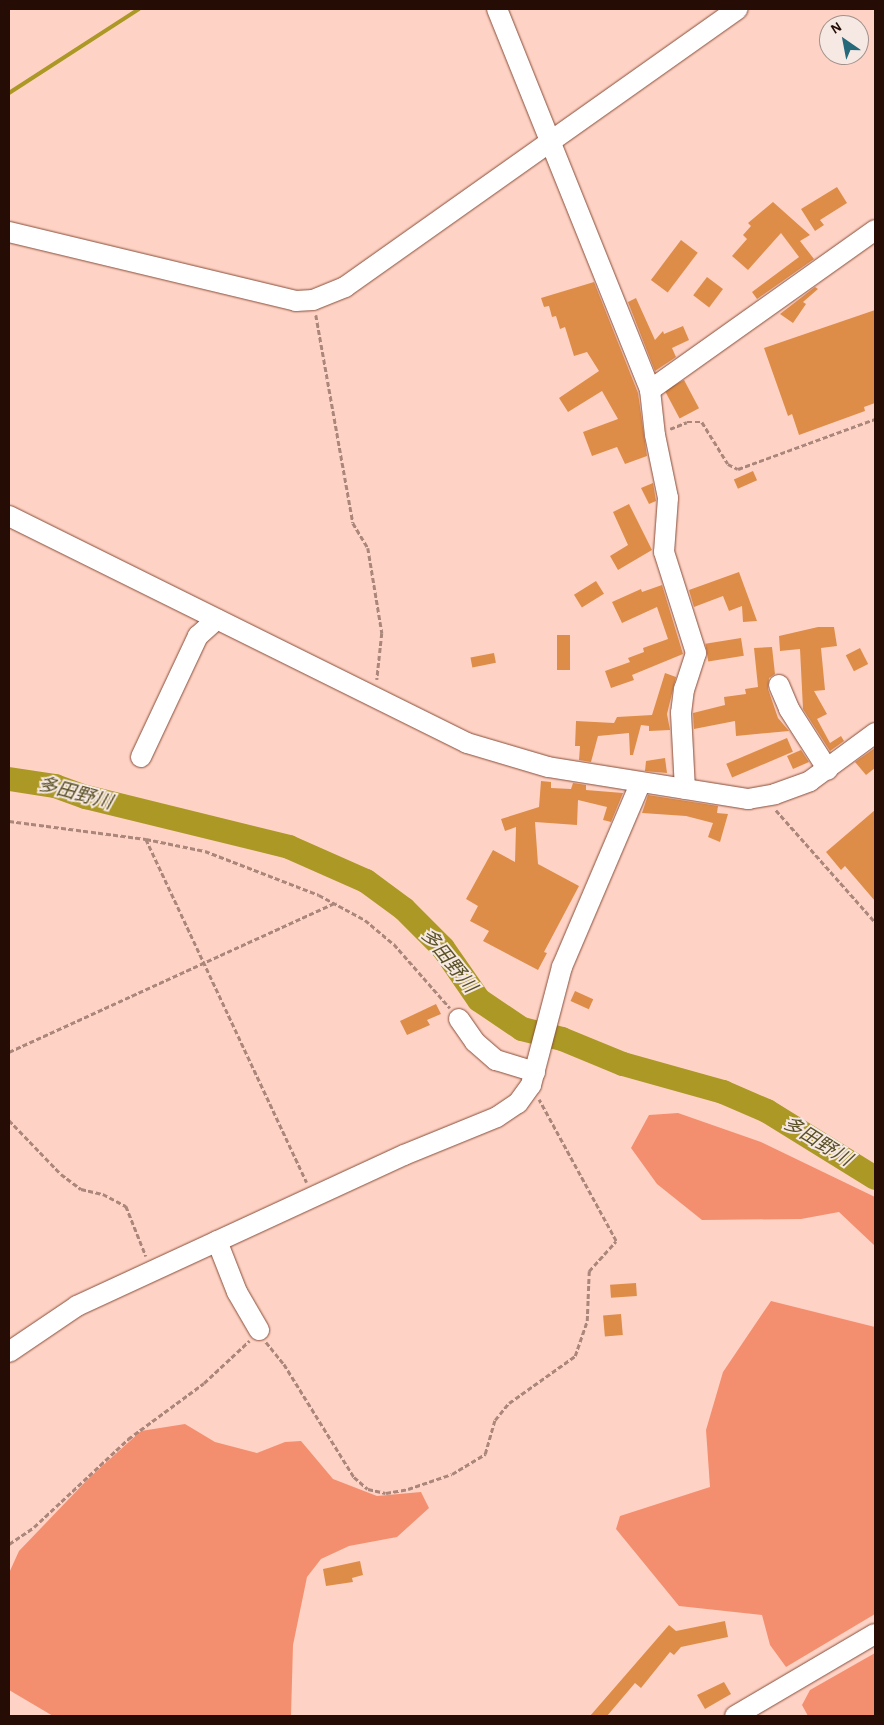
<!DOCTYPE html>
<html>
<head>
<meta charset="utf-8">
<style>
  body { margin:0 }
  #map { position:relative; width:884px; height:1725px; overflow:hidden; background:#fed3c5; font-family:"Alegreya Sans","Noto Sans JP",sans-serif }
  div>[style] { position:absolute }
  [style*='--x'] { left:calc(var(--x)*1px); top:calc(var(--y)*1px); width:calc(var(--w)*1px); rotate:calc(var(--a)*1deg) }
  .forest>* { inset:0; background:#f38f6f }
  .stream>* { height:4px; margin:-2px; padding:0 2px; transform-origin:2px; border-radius:2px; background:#ac9825 }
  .river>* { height:24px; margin:-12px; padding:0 12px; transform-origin:12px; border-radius:12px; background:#ac9825 }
  .building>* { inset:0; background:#de8d48; transform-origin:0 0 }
  .path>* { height:2.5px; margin-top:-1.25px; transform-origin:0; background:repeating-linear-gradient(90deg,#aa867b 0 5px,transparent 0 7.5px) }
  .roads { filter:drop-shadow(0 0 1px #894d39) drop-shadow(0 0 1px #894d39) }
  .minor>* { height:20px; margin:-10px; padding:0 10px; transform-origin:10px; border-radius:10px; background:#fff }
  span { translate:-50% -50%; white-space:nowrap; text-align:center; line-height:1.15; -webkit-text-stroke:4px #f6e8e3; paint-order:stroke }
  .water-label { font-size:19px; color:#595125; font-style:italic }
  .frame { position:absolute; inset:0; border:10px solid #250d06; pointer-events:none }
  .north { position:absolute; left:819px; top:15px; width:50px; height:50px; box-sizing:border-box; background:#f6e8e3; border:1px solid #a2908b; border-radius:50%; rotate:327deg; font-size:14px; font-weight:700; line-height:20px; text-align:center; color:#250d06 }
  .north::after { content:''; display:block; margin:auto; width:18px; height:22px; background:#26697b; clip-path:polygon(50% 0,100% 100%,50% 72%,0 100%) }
</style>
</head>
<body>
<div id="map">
  <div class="forest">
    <i style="clip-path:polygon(678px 1113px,761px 1142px,875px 1197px,875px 1246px,839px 1212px,801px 1219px,702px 1220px,657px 1184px,631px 1148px,649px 1115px)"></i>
    <i style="clip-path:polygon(771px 1301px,875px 1327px,875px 1614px,786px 1667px,770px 1645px,762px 1615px,679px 1606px,616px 1529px,620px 1516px,710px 1487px,706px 1430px,723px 1372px)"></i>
    <i style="clip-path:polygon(185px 1424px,215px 1442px,257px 1453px,285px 1442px,301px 1441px,333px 1479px,377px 1496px,421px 1492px,429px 1508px,397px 1537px,349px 1546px,321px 1559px,307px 1577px,293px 1645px,291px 1716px,53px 1716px,9px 1690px,9px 1573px,19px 1551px,89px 1478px,141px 1431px)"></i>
    <i style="clip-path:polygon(875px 1653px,875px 1716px,808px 1716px,802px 1705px,810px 1690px)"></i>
  </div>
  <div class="stream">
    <i style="--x:9;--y:93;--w:155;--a:-32.9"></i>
  </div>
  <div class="river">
    <i style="--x:9;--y:779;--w:47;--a:8.7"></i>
    <i style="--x:55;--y:786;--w:33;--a:20"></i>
    <i style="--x:86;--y:797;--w:209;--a:13.8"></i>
    <i style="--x:289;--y:847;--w:84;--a:23.8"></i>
    <i style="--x:366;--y:881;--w:47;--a:36.4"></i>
    <i style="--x:404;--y:909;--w:55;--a:45"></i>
    <i style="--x:443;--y:948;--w:63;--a:55.3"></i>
    <i style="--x:479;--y:1000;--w:52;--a:34"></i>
    <i style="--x:522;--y:1029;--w:41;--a:14"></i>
    <i style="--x:562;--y:1039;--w:66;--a:22.3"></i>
    <i style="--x:623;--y:1064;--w:104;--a:15.6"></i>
    <i style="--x:723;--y:1092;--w:48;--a:23.4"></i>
    <i style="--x:767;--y:1111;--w:127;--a:31.8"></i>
  </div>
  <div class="building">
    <i style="clip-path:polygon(837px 187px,847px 203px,820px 220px,824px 225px,815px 231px,801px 209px)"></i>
    <i style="clip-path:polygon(773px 202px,810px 235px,800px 241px,814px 259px,757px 299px,752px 292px,799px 257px,781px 233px,748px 270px,732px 256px,747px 239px,743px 235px,751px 226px,748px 223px)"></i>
    <i style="left:681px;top:240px;width:21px;height:50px;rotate:37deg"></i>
    <i style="left:707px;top:277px;width:20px;height:23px;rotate:37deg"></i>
    <i style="clip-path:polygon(594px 282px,638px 393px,647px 456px,625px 464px,617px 447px,592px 456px,583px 432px,618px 419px,602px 391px,568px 412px,559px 398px,599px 371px,587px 352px,574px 356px,565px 327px,560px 329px,556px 316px,552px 317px,549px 306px,544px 307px,541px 298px)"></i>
    <i style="clip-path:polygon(815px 287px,818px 289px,803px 302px,806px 304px,793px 323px,780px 314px)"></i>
    <i style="clip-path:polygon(636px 298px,655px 340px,663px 331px,664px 334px,683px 326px,689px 340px,672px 348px,676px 357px,655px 371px,628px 302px)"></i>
    <i style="clip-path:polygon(875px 310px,875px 403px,864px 407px,865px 411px,799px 435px,792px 414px,788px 416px,764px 348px)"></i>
    <i style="left:684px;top:380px;width:32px;height:22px;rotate:62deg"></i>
    <i style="left:753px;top:471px;width:10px;height:21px;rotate:66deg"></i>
    <i style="clip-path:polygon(653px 483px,656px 501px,649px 504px,641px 488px)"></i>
    <i style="clip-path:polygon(629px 504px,652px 550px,618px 570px,610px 556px,628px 545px,613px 512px)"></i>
    <i style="clip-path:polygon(739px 572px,757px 621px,743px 622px,742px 606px,729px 611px,723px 596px,694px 607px,689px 590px)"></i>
    <i style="left:596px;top:581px;width:15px;height:26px;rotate:58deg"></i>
    <i style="clip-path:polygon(662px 585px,683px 654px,632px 675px,634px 680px,611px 688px,605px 671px,630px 662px,628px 658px,644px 652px,643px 648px,668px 639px,657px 607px,622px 623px,612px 602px,641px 589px,642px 592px)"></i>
    <i style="clip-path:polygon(818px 627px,834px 627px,837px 646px,821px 648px,825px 690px,814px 691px,827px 714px,817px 719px,830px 743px,841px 736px,844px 741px,830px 751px,803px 709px,800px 649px,780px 651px,779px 636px)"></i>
    <i style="left:557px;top:635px;width:13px;height:35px"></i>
    <i style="left:741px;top:638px;width:18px;height:36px;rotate:81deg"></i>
    <i style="clip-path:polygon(772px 647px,775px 674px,769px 678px,768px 689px,778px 718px,789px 731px,736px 736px,735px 721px,694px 729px,693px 713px,725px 705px,724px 697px,746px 694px,745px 689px,758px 687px,754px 648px)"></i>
    <i style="left:860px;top:648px;width:18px;height:16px;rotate:63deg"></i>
    <i style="left:494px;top:653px;width:10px;height:24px;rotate:79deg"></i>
    <i style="clip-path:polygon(665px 673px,676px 677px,667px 714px,670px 730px,649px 731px,649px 726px,641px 725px,633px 755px,630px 755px,629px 733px,598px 736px,591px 762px,579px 760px,580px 746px,575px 746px,576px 721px,614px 723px,617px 717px,652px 715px)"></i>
    <i style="left:787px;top:738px;width:15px;height:66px;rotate:67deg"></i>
    <i style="clip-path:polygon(875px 748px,875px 768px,866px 775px,855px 762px)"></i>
    <i style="clip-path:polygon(801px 750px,809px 762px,793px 769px,787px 756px)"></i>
    <i style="clip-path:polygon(665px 758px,667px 773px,645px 771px,646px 761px)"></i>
    <i style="clip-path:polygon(541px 781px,551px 782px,551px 788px,571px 789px,573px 783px,586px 785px,586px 790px,623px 793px,611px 822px,603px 820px,607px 807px,578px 800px,577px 825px,535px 822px,538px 864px,579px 886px,544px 952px,547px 953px,538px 970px,483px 941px,489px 931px,470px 921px,478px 906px,466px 899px,493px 850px,515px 862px,516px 827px,505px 831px,501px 819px,539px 807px)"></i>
    <i style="clip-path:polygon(648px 795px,718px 806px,717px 813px,728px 814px,720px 842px,708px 837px,713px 823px,686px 816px,642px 813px)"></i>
    <i style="clip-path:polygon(875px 810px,875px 901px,845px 866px,841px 870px,826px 852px)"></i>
    <i style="left:575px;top:991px;width:20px;height:11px;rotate:24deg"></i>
    <i style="clip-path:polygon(436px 1004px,441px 1014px,427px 1020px,430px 1025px,407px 1035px,400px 1021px)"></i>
    <i style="left:636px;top:1283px;width:13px;height:26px;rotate:86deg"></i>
    <i style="left:621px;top:1314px;width:21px;height:18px;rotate:85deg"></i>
    <i style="clip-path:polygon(360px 1561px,363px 1575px,352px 1578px,353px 1582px,326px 1586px,323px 1569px)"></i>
    <i style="clip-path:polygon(725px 1621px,728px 1637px,681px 1647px,674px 1655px,670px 1652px,641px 1688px,635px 1683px,607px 1716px,590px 1716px,669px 1625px,676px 1631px)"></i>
    <i style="clip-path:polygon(724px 1682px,731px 1694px,705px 1709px,697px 1695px)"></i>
  </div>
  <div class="path">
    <i style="--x:316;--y:315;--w:211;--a:79.9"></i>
    <i style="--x:353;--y:523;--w:29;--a:59"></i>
    <i style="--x:368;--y:548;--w:86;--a:80.6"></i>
    <i style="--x:382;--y:633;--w:47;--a:96.1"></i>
    <i style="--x:670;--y:429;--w:18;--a:-22"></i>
    <i style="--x:687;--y:422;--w:15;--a:0"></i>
    <i style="--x:702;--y:422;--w:49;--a:58.2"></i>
    <i style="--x:728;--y:464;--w:11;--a:27"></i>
    <i style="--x:738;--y:469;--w:146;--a:-20.1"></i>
    <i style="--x:776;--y:810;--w:149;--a:48.5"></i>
    <i style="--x:9;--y:821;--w:138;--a:7.5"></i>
    <i style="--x:146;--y:839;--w:60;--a:11.5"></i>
    <i style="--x:205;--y:851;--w:122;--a:21.1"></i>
    <i style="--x:319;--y:895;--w:52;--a:28.5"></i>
    <i style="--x:365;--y:920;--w:38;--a:40"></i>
    <i style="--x:394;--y:944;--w:85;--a:48.8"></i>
    <i style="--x:146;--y:839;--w:379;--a:64.9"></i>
    <i style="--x:9;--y:1052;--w:360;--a:-24.6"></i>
    <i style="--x:9;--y:1120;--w:75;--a:46.1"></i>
    <i style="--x:61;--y:1174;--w:25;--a:37"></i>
    <i style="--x:81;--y:1189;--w:23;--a:13"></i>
    <i style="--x:103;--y:1194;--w:26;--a:28"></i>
    <i style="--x:126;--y:1206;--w:54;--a:68.2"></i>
    <i style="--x:266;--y:1342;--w:28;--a:51"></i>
    <i style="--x:284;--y:1364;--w:133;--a:58.2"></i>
    <i style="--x:354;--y:1477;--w:18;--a:41"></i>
    <i style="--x:368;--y:1489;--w:18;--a:13"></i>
    <i style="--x:386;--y:1493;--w:22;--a:-10"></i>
    <i style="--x:408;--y:1489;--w:46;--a:-18.8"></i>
    <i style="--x:452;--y:1474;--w:39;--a:-31"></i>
    <i style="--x:485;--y:1454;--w:35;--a:-74"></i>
    <i style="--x:495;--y:1420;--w:22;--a:-51"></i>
    <i style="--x:509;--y:1403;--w:81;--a:-35.5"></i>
    <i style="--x:575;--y:1356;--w:37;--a:-71"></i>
    <i style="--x:587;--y:1321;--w:50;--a:-87.7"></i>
    <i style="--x:589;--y:1271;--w:40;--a:-48"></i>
    <i style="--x:616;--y:1241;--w:161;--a:-118.6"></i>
    <i style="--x:9;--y:1544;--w:30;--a:-34"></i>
    <i style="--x:34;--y:1527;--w:129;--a:-43.1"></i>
    <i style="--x:128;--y:1439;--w:94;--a:-36.4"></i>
    <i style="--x:204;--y:1383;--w:62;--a:-43"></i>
  </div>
  <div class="roads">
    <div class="minor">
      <i style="--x:497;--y:9;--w:411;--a:68.1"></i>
      <i style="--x:650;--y:390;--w:45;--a:83.7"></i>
      <i style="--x:655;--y:435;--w:64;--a:78.3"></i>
      <i style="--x:668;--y:498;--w:54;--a:94.2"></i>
      <i style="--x:664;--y:552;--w:106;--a:72.4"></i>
      <i style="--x:696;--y:653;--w:38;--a:108"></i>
      <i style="--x:684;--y:689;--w:24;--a:97"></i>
      <i style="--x:681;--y:713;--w:76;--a:87"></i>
      <i style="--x:9;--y:232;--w:295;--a:13.5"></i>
      <i style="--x:296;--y:301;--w:17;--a:-3"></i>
      <i style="--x:313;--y:300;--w:35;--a:-22"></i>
      <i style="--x:345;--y:287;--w:481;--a:-35.3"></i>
      <i style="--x:650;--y:390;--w:276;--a:-35.4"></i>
      <i style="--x:9;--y:516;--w:511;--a:26.36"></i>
      <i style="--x:467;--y:743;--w:84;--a:16.5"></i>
      <i style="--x:548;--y:767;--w:203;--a:9.1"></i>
      <i style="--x:748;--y:799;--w:27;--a:-10"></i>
      <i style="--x:775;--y:794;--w:37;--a:-20"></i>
      <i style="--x:810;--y:781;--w:81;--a:-36.4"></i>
      <i style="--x:779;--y:685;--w:26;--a:67"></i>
      <i style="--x:789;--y:709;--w:72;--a:57.4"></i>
      <i style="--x:141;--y:757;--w:134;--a:-64.8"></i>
      <i style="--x:198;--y:636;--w:25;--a:-42"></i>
      <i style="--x:459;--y:1019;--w:28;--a:55"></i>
      <i style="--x:475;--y:1042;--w:28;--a:41"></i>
      <i style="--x:496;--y:1060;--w:41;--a:17.1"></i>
      <i style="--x:217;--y:1241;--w:55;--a:68.6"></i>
      <i style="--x:237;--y:1292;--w:44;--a:59.9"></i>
      <i style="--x:9;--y:1352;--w:82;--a:-34.1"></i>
      <i style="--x:77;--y:1306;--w:360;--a:-24.8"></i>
      <i style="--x:404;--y:1155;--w:100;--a:-22.2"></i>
      <i style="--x:497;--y:1117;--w:25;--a:-34"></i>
      <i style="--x:518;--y:1103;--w:22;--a:-54"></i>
      <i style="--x:531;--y:1085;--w:122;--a:-75.3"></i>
      <i style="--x:562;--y:967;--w:199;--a:-66.9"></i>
      <i style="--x:735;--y:1716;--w:162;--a:-30.4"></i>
    </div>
  </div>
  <div class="water-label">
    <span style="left:75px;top:794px;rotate:15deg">多田野川</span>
    <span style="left:448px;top:961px;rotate:51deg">多田野川</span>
    <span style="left:817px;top:1142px;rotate:32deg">多田野川</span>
  </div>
  <div class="frame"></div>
  <div class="north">N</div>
</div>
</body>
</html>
